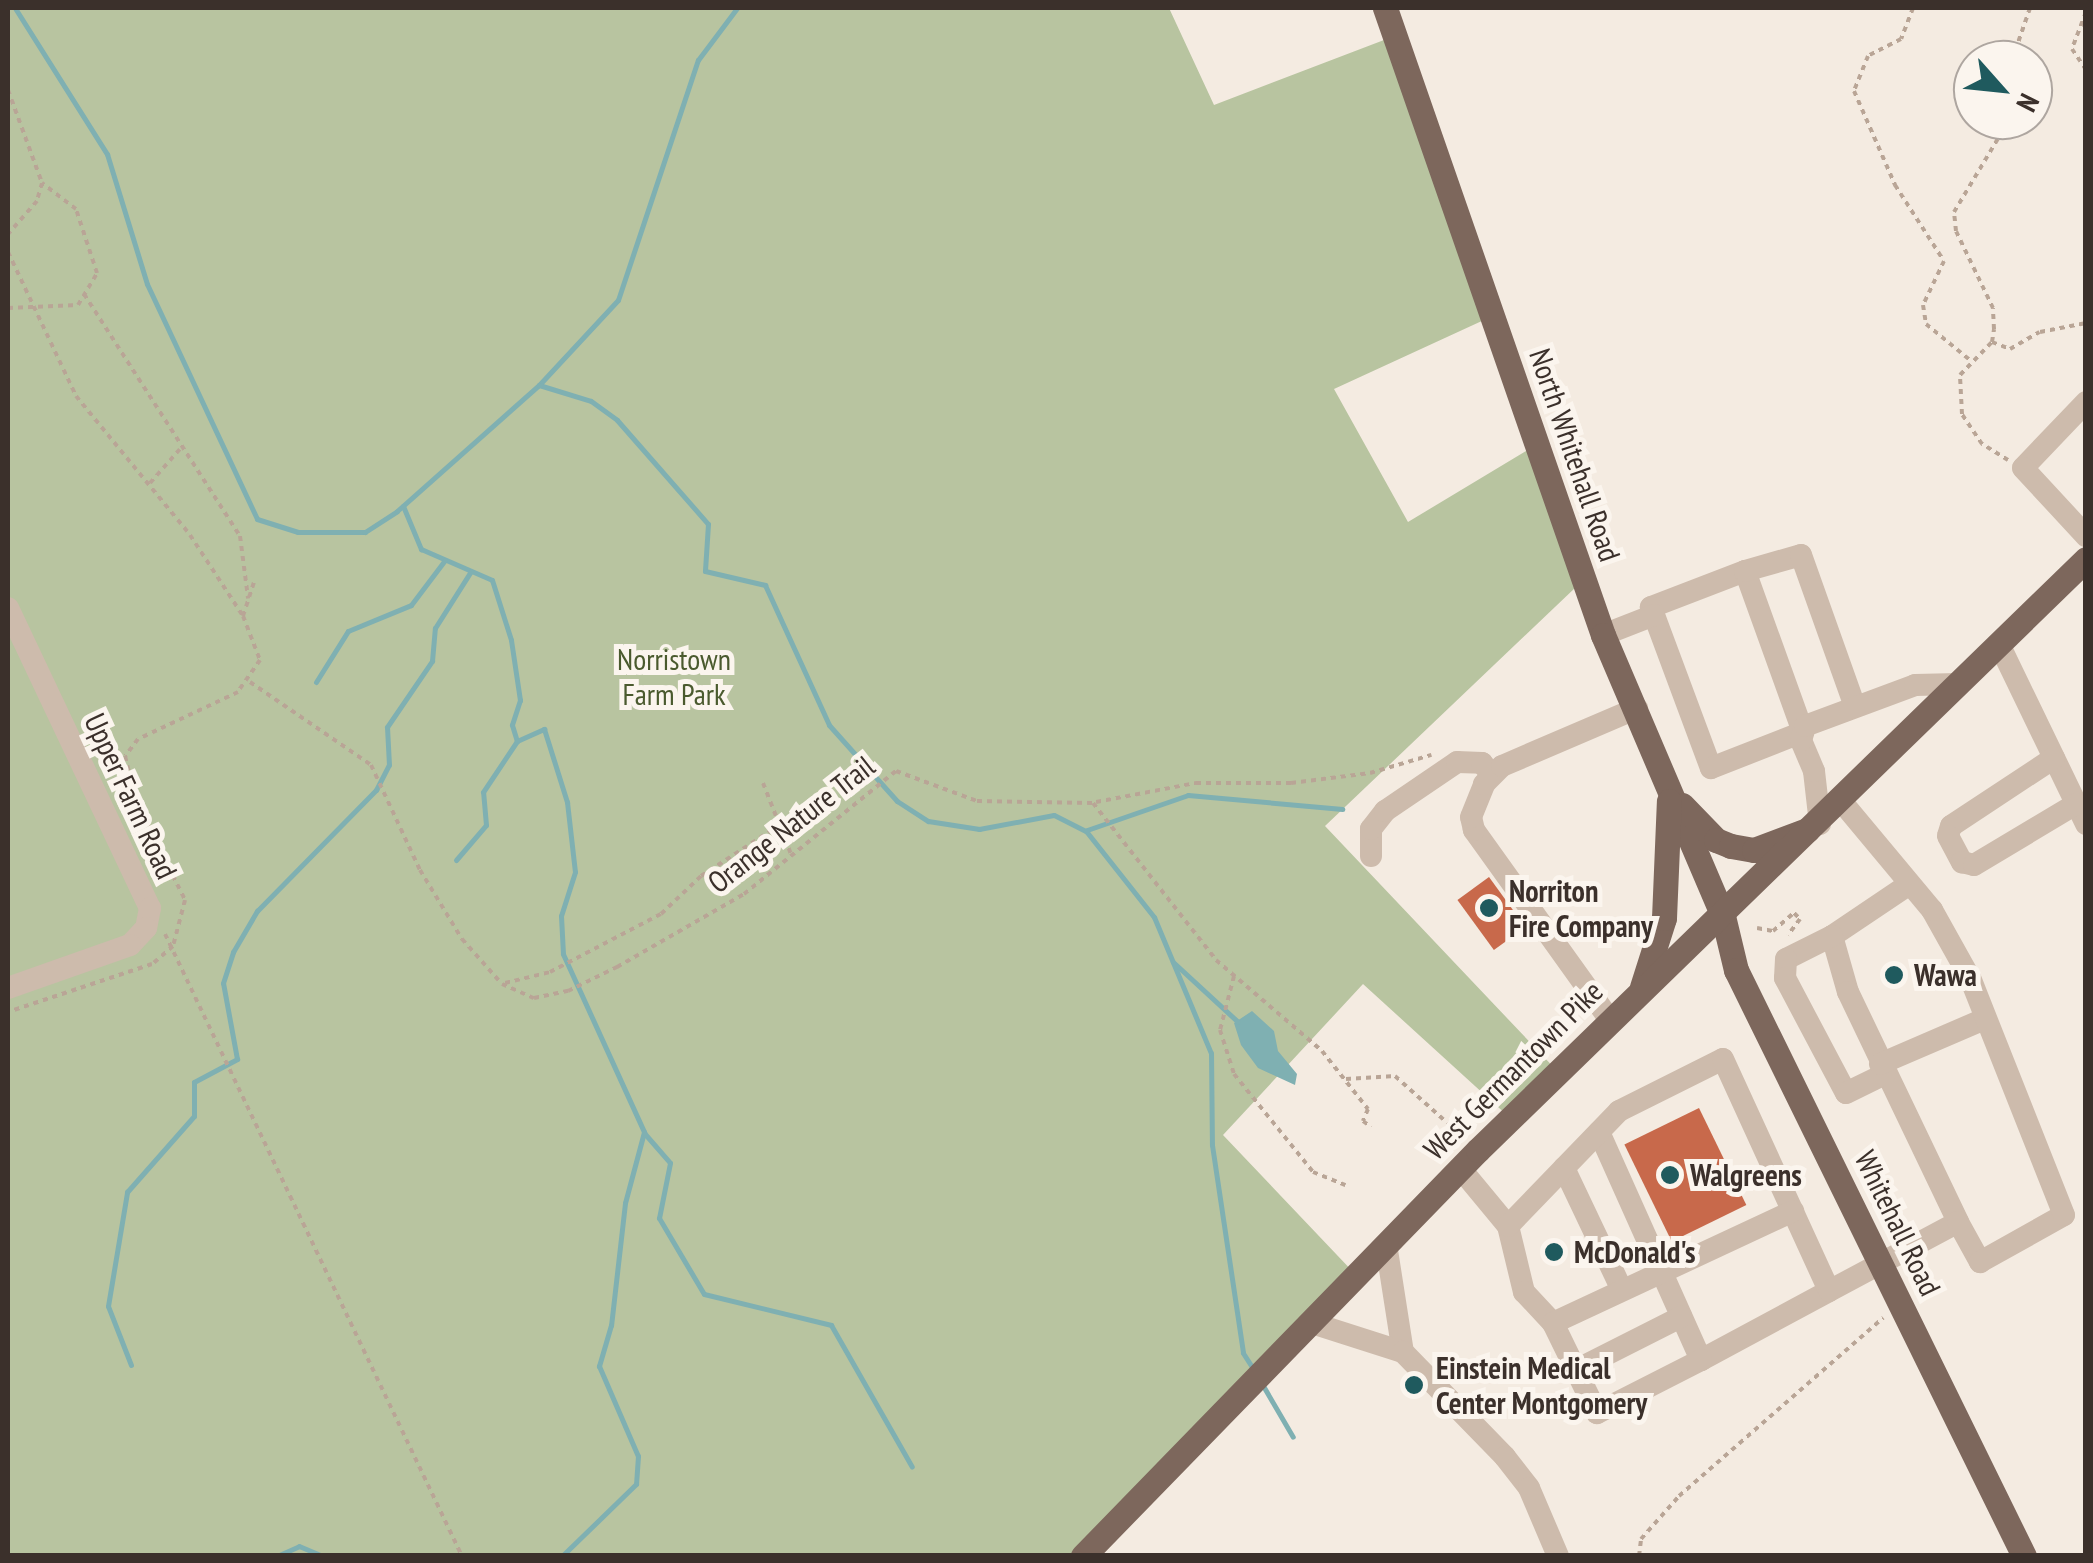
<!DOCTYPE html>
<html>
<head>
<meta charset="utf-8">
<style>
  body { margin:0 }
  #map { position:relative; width:2093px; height:1563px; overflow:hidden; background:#f4ebe1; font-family:"PT Sans Narrow",sans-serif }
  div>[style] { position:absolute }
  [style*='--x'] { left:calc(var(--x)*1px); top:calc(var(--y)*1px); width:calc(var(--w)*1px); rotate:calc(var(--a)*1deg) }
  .green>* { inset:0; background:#b8c4a0 }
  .water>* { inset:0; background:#7fb0b2 }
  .stream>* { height:5px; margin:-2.5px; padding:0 2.5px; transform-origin:2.5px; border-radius:2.5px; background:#7fb0b2 }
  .building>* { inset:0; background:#c8694b; transform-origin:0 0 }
  .path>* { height:4px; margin-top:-2px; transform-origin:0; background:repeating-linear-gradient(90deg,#b9a596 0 5px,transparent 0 10px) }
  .minor>* { height:22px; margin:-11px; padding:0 11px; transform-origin:11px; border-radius:11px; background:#cdbbac }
  .major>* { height:25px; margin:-12.5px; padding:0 12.5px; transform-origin:12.5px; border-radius:12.5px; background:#7d675c }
  .dots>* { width:28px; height:28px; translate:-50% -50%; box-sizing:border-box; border:5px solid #fbf5ee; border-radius:50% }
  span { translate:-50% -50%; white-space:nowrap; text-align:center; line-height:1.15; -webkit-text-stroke:10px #fbf5ee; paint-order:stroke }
  .street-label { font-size:30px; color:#3b302b }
  .park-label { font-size:30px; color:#4a5a2e }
  .poi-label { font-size:30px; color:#3b302b; font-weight:700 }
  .left { translate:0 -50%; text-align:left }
  .frame { position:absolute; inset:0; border:10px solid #3b302b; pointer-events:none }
  .north { position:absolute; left:1953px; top:40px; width:100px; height:100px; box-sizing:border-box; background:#fbf5ee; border:2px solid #aea6a0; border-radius:50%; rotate:117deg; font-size:28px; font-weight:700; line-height:40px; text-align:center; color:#3b302b }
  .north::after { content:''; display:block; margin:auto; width:35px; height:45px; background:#1f5a5e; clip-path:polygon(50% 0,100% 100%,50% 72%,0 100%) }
</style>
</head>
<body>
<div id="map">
  <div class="green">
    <i style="clip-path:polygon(8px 8px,1169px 8px,1214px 105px,1405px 32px,1484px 320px,1334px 389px,1408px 522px,1536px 445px,1576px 587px,1325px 826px,1561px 1075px,1509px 1117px,1363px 984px,1223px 1135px,1356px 1275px,1076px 1555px,8px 1556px)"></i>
  </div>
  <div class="water">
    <i style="clip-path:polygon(1252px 1011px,1274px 1031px,1278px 1051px,1297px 1074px,1295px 1085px,1258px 1068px,1241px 1045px,1234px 1023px)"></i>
  </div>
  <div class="stream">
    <i style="--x:15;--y:8;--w:173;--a:57.8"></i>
    <i style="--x:107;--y:154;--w:136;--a:72.9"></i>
    <i style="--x:147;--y:284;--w:259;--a:64.9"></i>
    <i style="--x:257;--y:519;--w:43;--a:17.6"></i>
    <i style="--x:298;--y:532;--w:67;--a:0"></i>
    <i style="--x:365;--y:532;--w:38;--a:-33"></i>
    <i style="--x:397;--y:511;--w:190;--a:-41.6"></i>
    <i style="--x:539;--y:385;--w:116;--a:-47.1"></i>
    <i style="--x:618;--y:300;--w:253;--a:-71.6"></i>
    <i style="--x:698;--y:60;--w:65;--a:-53.1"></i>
    <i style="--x:539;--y:385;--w:54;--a:17.1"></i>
    <i style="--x:591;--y:401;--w:32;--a:36"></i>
    <i style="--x:617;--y:420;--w:138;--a:48.8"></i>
    <i style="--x:708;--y:524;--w:47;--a:93.7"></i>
    <i style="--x:705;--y:571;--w:62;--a:13.1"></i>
    <i style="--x:765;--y:585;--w:154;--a:65.4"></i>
    <i style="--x:829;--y:725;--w:102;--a:48.2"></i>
    <i style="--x:897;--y:801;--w:37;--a:33"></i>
    <i style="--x:928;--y:821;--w:52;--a:8.9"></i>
    <i style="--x:979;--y:829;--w:76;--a:-10.6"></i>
    <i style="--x:1054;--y:815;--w:36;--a:27"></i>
    <i style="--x:1086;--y:831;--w:110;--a:51.7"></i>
    <i style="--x:1154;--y:917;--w:147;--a:67.3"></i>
    <i style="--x:1211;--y:1053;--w:92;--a:89.4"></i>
    <i style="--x:1212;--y:1145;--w:210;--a:81.5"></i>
    <i style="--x:1243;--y:1353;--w:20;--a:57"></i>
    <i style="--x:403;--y:506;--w:47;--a:67.3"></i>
    <i style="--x:421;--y:549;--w:77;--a:23.6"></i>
    <i style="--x:492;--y:580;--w:63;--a:72.4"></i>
    <i style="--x:511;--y:640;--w:61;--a:81.5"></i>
    <i style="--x:520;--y:700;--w:26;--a:108"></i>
    <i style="--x:512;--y:725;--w:17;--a:73"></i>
    <i style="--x:517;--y:741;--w:30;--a:-24"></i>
    <i style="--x:544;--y:729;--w:77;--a:72.5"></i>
    <i style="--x:567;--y:802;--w:70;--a:83.5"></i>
    <i style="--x:575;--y:872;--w:46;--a:107.7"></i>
    <i style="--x:561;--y:916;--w:38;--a:87"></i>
    <i style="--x:563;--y:954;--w:196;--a:65.5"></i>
    <i style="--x:644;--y:1132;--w:73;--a:105"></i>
    <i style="--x:625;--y:1203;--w:123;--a:96.5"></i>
    <i style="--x:611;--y:1325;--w:43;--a:106.3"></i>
    <i style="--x:599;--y:1366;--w:98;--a:66.6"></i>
    <i style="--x:638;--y:1456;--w:28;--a:94"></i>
    <i style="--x:636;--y:1484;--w:103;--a:135.8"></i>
    <i style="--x:316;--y:682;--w:60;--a:-57.9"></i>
    <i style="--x:348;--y:631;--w:68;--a:-22.4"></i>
    <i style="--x:411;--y:605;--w:56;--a:-52.9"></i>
    <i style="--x:1087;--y:830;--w:107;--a:-19.1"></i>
    <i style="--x:1188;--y:795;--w:155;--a:5.2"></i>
    <i style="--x:456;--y:860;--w:46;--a:-49.4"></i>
    <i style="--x:486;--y:825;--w:33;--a:-95"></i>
    <i style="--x:483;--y:792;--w:61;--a:-56.3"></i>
    <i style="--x:1173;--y:962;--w:88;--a:42.7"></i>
    <i style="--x:645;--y:1134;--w:38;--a:49"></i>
    <i style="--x:670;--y:1163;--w:56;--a:101.3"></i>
    <i style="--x:659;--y:1218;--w:88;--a:59.4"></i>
    <i style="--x:704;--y:1294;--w:131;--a:13.7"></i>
    <i style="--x:831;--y:1325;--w:163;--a:60.3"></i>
    <i style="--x:131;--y:1365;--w:63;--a:-111.3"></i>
    <i style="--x:108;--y:1306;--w:116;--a:-80.5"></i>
    <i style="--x:127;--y:1192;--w:101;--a:-48.6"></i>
    <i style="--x:194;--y:1116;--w:34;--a:-90"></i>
    <i style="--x:194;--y:1082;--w:49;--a:-28.1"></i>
    <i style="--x:237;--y:1059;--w:77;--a:-100.4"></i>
    <i style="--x:223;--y:983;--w:33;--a:-72"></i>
    <i style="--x:233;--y:952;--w:48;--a:-59.7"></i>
    <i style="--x:257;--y:911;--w:170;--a:-45.5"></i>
    <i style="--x:376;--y:790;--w:28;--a:-63"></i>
    <i style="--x:389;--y:765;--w:38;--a:-93"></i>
    <i style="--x:387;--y:727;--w:80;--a:-55.7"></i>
    <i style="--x:432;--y:661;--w:33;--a:-85"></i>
    <i style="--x:435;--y:628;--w:67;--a:-57.7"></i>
    <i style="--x:1262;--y:1384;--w:61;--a:59.7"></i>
    <i style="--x:277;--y:1556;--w:24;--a:-24"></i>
    <i style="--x:299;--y:1546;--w:25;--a:23"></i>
  </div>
  <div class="building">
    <i style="left:1489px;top:877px;width:62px;height:39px;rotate:54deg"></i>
    <i style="left:1699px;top:1108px;width:108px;height:83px;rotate:64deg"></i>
  </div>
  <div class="path">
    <i style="--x:1913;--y:8;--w:33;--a:111"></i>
    <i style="--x:1901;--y:39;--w:37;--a:153"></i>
    <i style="--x:1868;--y:56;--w:38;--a:112"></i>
    <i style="--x:1854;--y:91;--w:103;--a:66.4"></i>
    <i style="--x:1895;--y:185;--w:90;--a:57.2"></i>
    <i style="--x:1944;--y:261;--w:49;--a:115.5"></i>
    <i style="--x:1923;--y:305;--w:19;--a:81"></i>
    <i style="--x:1926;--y:324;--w:58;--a:39.4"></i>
    <i style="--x:2086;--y:12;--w:40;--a:111"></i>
    <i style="--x:2072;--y:49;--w:25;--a:56"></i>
    <i style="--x:2012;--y:60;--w:55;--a:-70.9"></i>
    <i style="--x:8;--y:90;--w:99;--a:69.9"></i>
    <i style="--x:42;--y:183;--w:19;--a:106"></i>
    <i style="--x:37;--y:201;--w:44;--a:131.3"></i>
    <i style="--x:8;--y:252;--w:159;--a:64.7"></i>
    <i style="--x:76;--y:396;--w:180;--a:50.6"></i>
    <i style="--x:190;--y:535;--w:97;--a:56.8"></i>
    <i style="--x:243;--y:616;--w:47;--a:68.9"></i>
    <i style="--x:260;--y:660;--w:39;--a:125"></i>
    <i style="--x:238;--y:692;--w:110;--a:154.8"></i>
    <i style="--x:138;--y:739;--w:21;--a:127"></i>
    <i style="--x:125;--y:756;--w:49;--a:76"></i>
    <i style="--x:137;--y:804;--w:107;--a:63.4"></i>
    <i style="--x:185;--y:900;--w:48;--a:104.6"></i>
    <i style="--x:173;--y:946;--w:28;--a:139"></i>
    <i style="--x:152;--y:964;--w:152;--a:161.6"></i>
    <i style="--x:84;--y:294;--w:288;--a:57.2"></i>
    <i style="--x:240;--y:536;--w:63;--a:82.6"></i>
    <i style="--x:8;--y:308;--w:70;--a:-2.5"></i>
    <i style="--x:78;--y:305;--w:37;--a:-59"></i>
    <i style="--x:97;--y:273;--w:67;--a:-108.2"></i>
    <i style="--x:76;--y:209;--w:43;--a:-142.6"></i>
    <i style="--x:1992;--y:342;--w:19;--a:21"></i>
    <i style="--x:2010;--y:349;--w:34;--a:-30"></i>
    <i style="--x:2040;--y:332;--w:47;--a:-11.1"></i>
    <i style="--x:2008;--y:460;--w:31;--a:-148"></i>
    <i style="--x:1982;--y:444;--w:36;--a:-124"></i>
    <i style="--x:1962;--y:414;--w:39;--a:-93"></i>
    <i style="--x:1960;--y:375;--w:46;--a:-45.9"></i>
    <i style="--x:1992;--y:342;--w:13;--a:-81"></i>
    <i style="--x:1994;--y:329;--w:21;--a:-93"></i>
    <i style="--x:1993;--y:308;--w:85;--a:-115.7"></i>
    <i style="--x:1956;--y:231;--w:19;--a:-96"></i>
    <i style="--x:1954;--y:212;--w:107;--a:-59.1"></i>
    <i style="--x:150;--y:483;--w:45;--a:-48.6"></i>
    <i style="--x:243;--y:616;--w:35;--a:-72"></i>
    <i style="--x:250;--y:682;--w:147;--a:34.4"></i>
    <i style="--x:371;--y:765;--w:116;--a:65"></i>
    <i style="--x:420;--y:870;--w:81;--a:58.7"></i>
    <i style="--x:462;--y:939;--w:60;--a:48.4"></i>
    <i style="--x:502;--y:984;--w:35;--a:24"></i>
    <i style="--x:534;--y:998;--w:35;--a:-12"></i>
    <i style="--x:568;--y:991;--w:55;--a:-26.1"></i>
    <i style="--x:617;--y:967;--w:146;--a:-29.9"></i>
    <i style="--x:744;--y:894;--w:196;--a:-39"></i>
    <i style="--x:896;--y:771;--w:86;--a:20.3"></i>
    <i style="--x:977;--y:801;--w:116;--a:1"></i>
    <i style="--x:1093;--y:803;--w:199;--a:51.9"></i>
    <i style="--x:1216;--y:960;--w:140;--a:40.6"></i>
    <i style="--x:1322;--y:1051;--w:74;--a:51.6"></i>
    <i style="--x:1368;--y:1109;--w:13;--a:113"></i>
    <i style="--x:1363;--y:1121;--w:10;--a:37"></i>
    <i style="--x:763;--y:783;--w:76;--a:68.5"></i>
    <i style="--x:1096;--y:802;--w:102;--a:-10.8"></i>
    <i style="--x:1196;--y:783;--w:95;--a:0"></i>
    <i style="--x:1291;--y:783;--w:80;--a:-7.2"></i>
    <i style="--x:1370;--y:773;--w:64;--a:-16.4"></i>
    <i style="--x:1757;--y:928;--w:16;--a:11"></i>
    <i style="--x:1773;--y:931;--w:28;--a:-41"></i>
    <i style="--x:1794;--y:913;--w:8;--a:45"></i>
    <i style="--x:1800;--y:919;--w:20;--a:127"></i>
    <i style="--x:165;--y:934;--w:689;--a:64.48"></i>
    <i style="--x:1234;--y:976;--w:56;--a:104.5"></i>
    <i style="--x:1220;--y:1030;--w:46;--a:72.3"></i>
    <i style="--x:1234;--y:1074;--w:126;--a:51.1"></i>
    <i style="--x:1313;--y:1172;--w:35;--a:22"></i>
    <i style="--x:505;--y:983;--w:46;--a:-13.7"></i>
    <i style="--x:550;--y:972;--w:125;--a:-27.6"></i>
    <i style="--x:661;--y:914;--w:55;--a:-43.5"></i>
    <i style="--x:701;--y:876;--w:98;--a:-32.9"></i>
    <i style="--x:1346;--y:1079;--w:49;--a:-3.5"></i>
    <i style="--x:1395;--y:1076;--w:91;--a:41.9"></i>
    <i style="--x:1639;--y:1556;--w:17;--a:-83"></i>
    <i style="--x:1641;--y:1539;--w:57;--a:-48.5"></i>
    <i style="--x:1679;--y:1496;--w:271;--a:-41.1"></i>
  </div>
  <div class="minor">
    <i style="--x:2086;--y:402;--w:91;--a:133.7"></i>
    <i style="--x:2023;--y:468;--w:93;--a:47.2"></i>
    <i style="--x:1745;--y:571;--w:101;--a:159"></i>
    <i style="--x:1651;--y:607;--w:172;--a:69.6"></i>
    <i style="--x:1711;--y:768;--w:99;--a:-21.4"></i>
    <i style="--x:1803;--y:732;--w:171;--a:-109.8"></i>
    <i style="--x:1745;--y:571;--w:58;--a:-15.9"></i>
    <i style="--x:1801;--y:555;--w:158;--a:70.4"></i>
    <i style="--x:8;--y:608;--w:332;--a:64.7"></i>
    <i style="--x:150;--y:908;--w:20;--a:101"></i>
    <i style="--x:146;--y:928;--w:23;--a:133"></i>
    <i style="--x:130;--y:945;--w:129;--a:160.6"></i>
    <i style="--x:1603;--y:635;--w:55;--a:-21.4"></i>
    <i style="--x:1999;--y:644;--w:200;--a:64.2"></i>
    <i style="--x:2054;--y:758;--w:123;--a:146.6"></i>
    <i style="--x:1951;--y:826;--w:10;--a:107"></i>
    <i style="--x:1948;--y:836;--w:30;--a:62"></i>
    <i style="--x:1962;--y:862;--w:12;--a:14"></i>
    <i style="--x:1974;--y:865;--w:119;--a:-30.9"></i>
    <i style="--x:1820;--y:824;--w:53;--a:-96.5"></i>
    <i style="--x:1814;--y:771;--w:33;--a:-113"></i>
    <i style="--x:1801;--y:741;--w:16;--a:-75"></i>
    <i style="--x:1805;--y:726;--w:117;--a:-20.4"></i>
    <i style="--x:1915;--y:685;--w:43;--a:-1.3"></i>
    <i style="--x:1371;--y:856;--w:27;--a:-90"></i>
    <i style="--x:1371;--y:829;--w:23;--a:-52"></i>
    <i style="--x:1385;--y:811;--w:87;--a:-34.2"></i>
    <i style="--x:1457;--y:762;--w:25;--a:2"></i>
    <i style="--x:1482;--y:763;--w:14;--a:51"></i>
    <i style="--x:1908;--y:885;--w:92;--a:146.1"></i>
    <i style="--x:1832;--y:936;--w:58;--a:74.1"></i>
    <i style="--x:1848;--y:992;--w:255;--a:64.4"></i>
    <i style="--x:1832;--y:936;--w:51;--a:153.4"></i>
    <i style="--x:1786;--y:959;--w:19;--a:93"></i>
    <i style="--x:1785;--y:978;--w:130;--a:62.1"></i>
    <i style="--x:1846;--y:1093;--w:43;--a:-26"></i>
    <i style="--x:1610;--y:1020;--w:234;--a:-125.6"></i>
    <i style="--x:1474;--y:830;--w:13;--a:-103"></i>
    <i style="--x:1471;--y:817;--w:35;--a:-68"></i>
    <i style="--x:1484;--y:784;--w:25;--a:-45"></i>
    <i style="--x:1502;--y:766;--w:147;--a:-23.2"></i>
    <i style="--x:1880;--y:1064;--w:111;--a:-23.3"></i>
    <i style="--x:1599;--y:1132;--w:250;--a:65.9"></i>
    <i style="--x:1701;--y:1360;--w:145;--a:-28.3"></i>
    <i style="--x:1460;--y:1168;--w:75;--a:50.4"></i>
    <i style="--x:1508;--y:1226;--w:68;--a:76.4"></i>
    <i style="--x:1524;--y:1292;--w:42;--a:46.9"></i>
    <i style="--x:1564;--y:1168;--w:133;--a:64.6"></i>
    <i style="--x:1508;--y:1226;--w:160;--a:-46"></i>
    <i style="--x:1619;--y:1111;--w:116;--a:-26.6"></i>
    <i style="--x:1723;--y:1059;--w:255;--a:65.4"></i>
    <i style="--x:1829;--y:1291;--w:146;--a:-28.1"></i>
    <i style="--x:1958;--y:1222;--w:46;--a:61.2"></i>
    <i style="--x:1980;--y:1262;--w:96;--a:-29.2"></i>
    <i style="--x:2064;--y:1215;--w:255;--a:-111.6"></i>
    <i style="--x:1970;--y:978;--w:78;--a:-119.2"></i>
    <i style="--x:1932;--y:910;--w:141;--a:-129.8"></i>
    <i style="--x:1386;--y:1244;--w:109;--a:81.1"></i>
    <i style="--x:1312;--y:1323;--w:96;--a:17.7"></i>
    <i style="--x:1403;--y:1352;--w:146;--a:45.8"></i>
    <i style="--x:1505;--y:1457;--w:39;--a:52"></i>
    <i style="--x:1529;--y:1488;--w:74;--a:66.9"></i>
    <i style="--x:1701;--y:1360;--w:117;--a:153"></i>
    <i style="--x:1597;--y:1413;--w:100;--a:-116.1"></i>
    <i style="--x:1553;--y:1323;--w:265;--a:-25"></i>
    <i style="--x:1576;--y:1370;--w:118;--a:-26.8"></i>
  </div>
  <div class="major">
    <i style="--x:1385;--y:8;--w:664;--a:70.83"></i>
    <i style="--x:1603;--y:635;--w:306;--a:66.9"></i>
    <i style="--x:1723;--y:916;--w:56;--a:76.5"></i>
    <i style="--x:1736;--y:970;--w:653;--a:63.83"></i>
    <i style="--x:1682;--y:805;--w:49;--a:45.8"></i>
    <i style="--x:1716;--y:840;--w:16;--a:22"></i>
    <i style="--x:1731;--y:846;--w:23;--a:10"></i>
    <i style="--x:1754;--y:850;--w:57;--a:-20.7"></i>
    <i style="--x:1642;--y:987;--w:72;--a:-72.3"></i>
    <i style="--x:1664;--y:918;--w:117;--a:-87.6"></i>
    <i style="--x:1083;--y:1556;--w:566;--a:-45.79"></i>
    <i style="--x:1478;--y:1150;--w:848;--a:-44.19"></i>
  </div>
  <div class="dots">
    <i style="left:1489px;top:908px;background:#1f5a5e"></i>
    <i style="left:1894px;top:975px;background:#1f5a5e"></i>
    <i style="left:1670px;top:1175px;background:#1f5a5e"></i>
    <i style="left:1554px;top:1252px;background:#1f5a5e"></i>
    <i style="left:1414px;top:1385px;background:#1f5a5e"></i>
  </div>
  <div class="street-label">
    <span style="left:1575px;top:455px;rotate:71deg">North Whitehall Road</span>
    <span style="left:131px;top:796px;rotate:65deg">Upper Farm Road</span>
    <span style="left:791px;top:824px;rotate:-38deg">Orange Nature Trail</span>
    <span style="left:1513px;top:1070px;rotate:-45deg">West Germantown Pike</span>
    <span style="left:1898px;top:1223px;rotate:64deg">Whitehall Road</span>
  </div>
  <div class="park-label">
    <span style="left:674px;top:676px">Norristown<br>Farm Park</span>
  </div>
  <div class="poi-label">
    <span class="left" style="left:1509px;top:908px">Norriton<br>Fire Company</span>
    <span class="left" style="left:1914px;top:975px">Wawa</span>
    <span class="left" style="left:1690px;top:1175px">Walgreens</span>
    <span class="left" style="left:1574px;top:1252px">McDonald's</span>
    <span class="left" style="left:1436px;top:1385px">Einstein Medical<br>Center Montgomery</span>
  </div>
  <div class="frame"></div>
  <div class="north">N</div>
</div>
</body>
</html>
